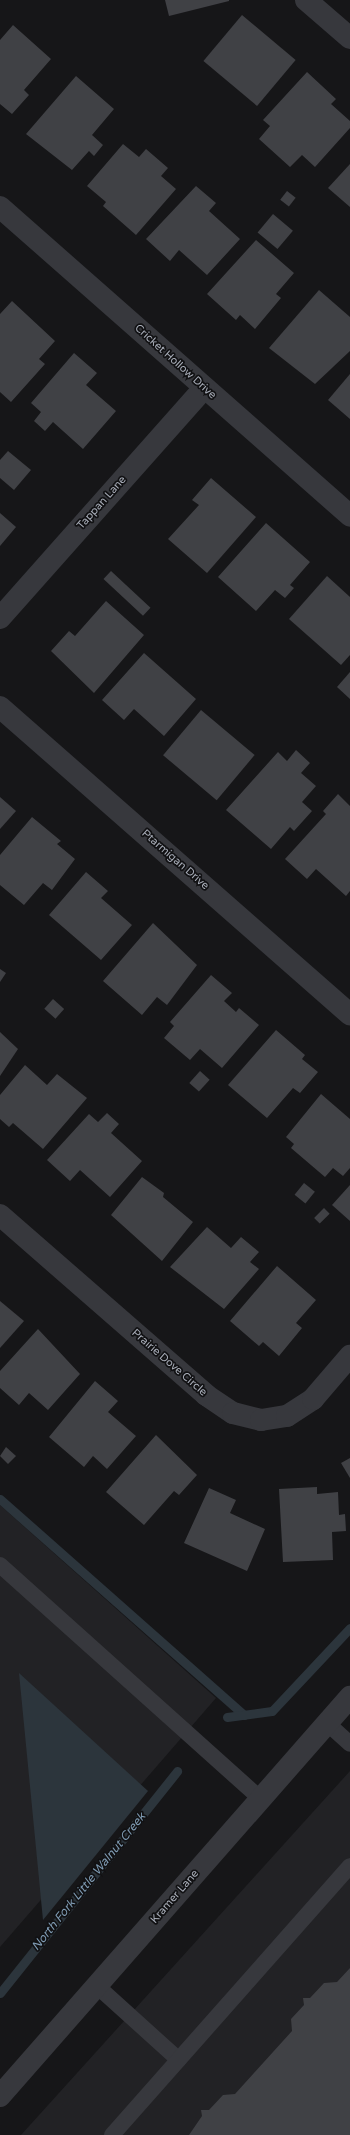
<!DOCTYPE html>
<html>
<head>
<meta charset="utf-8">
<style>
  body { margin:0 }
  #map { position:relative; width:350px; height:2135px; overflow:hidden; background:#161618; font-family:"Varela Round",sans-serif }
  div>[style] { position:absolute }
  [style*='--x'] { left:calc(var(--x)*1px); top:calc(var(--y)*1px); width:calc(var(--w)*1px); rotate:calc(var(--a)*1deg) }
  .built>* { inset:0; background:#222225 }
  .water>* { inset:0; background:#2c353c }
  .stream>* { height:9px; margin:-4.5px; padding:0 4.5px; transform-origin:4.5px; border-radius:4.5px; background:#2c353c }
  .building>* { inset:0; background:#404145; transform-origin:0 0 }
  .service>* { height:16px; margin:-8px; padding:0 8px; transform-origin:8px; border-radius:8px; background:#37383d }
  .minor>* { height:22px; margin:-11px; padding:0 11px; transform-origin:11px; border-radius:11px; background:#37383d }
  .tertiary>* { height:22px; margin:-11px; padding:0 11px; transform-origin:11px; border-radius:11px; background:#37383d }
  span { translate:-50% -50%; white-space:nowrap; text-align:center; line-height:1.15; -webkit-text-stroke:3.5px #111113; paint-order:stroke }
  .street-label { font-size:11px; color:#a8adb8 }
  .water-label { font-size:12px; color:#7f9bb3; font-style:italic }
</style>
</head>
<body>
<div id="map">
  <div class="built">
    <i style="clip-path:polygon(0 1505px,216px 1698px,0 1947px)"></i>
    <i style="clip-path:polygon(350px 1771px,350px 2135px,21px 2135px)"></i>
  </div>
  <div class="water">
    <i style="clip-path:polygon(19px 1673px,148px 1791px,43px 1920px)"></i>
  </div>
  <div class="stream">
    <i style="--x:0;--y:1499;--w:326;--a:41.5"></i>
    <i style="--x:227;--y:1717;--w:45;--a:-7.6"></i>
    <i style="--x:272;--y:1711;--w:114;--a:-46.8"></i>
    <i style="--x:0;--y:1993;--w:284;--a:-51.4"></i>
  </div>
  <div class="building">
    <i style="clip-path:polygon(165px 0,229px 0,229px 1px,169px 16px)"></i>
    <i style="left:242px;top:15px;width:70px;height:60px;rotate:40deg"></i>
    <i style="clip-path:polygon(13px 25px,51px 59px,24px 90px,29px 95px,12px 114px,0 104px,0 40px)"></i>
    <i style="clip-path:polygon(307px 72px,336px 99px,331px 104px,350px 121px,350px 128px,315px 167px,302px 155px,290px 167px,259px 139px,270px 126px,263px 120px)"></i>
    <i style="clip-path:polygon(76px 76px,114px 109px,92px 135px,103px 145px,94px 156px,89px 151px,72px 170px,26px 134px)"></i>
    <i style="clip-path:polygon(123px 144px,139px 157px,146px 149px,168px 168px,161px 176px,176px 189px,136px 235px,103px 206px,106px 202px,87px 186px)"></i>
    <i style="clip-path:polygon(350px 164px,350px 207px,328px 188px)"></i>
    <i style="clip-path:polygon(196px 186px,216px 203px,209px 211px,240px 239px,207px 275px,179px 250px,170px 261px,146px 239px)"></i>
    <i style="left:287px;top:191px;width:11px;height:11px;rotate:38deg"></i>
    <i style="left:273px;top:214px;width:26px;height:24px;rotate:40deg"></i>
    <i style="clip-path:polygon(256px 240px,294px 273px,276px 294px,281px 298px,255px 329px,240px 315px,236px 320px,207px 294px)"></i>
    <i style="clip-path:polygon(319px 290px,350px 317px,350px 351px,315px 384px,269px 348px)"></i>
    <i style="clip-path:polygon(12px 301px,55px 341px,39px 359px,45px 364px,11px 402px,0 392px,0 314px)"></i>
    <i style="clip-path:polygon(74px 353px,97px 373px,86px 385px,116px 411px,83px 449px,53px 422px,45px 431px,34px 421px,41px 412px,31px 403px)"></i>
    <i style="clip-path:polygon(350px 374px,350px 419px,328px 400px)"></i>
    <i style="clip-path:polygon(8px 451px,31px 470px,14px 490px,0 478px,0 460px)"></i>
    <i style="clip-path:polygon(211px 478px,256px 517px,207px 573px,168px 539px,199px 505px,192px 500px)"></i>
    <i style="clip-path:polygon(0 513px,16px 527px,0 546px)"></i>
    <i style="clip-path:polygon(266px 523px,310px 562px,290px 585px,294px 588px,285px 598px,275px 590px,256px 611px,218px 577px)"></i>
    <i style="left:111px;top:571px;width:54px;height:11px;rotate:43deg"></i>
    <i style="clip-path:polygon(327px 576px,350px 597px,350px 655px,341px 665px,289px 619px)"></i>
    <i style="clip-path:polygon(106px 601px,144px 635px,94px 693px,51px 651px,69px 631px,75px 636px)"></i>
    <i style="clip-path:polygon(144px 653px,196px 699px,164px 736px,134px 709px,124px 720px,102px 700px)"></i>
    <i style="clip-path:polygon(350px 672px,350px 699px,337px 687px)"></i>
    <i style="left:201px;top:710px;width:70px;height:59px;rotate:40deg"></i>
    <i style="clip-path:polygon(296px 750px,310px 763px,301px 773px,316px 786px,302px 802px,312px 811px,294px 831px,290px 827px,271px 849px,226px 810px,278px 752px,287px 761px)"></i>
    <i style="clip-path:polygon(338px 794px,350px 806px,350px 891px,346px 896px,316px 869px,307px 879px,285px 859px,326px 814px,323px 811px)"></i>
    <i style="clip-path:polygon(0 797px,16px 811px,0 829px)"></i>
    <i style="clip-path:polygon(32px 817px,61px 841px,57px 844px,75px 859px,52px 890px,43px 883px,24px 905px,0 885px,0 855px)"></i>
    <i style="clip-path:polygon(86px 872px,108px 891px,101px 898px,132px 925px,101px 960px,49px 915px)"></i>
    <i style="clip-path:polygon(153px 923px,197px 965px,167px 1005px,157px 997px,142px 1015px,103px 981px)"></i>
    <i style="clip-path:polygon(0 969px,6px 973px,0 982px)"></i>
    <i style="clip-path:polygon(211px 975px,232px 993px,224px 1001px,236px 1012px,239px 1008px,259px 1025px,222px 1068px,200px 1049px,190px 1060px,164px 1038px,174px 1026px,170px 1022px)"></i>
    <i style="left:53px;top:999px;width:15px;height:13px;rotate:42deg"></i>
    <i style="clip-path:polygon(276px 1030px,305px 1055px,302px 1059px,318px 1072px,300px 1093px,293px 1088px,267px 1118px,228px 1085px)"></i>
    <i style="clip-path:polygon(0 1032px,18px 1049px,0 1076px)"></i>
    <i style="clip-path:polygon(25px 1065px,47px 1085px,57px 1074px,87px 1098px,43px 1149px,13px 1123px,9px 1127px,0 1119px,0 1095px)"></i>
    <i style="left:200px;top:1071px;width:13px;height:16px;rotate:42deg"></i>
    <i style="clip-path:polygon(321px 1094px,350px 1119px,350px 1168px,343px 1176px,333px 1168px,325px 1177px,291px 1148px,294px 1144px,286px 1137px)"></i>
    <i style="clip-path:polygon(107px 1113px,119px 1124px,111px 1133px,142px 1161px,110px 1197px,80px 1170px,70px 1181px,47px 1160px,89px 1114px,98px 1122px)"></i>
    <i style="clip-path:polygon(142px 1177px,164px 1193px,163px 1197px,193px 1222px,162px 1261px,111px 1215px)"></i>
    <i style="left:304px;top:1183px;width:14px;height:15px;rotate:39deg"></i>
    <i style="clip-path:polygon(350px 1185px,350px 1221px,332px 1205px)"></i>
    <i style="left:324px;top:1208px;width:8px;height:14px;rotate:45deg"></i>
    <i style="clip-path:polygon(207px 1227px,231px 1248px,241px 1237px,259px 1252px,250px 1262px,259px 1269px,224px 1309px,170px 1267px)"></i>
    <i style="clip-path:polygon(277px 1266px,316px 1300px,296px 1323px,302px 1328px,279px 1356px,263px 1342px,259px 1346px,230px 1321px)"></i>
    <i style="clip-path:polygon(0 1301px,24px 1321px,0 1348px)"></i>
    <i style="clip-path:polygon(38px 1329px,80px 1374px,48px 1410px,29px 1393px,19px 1405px,0 1388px,0 1371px)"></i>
    <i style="clip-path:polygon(95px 1381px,118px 1401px,108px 1412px,136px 1436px,107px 1469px,93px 1456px,84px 1467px,49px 1437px)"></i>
    <i style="clip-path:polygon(156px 1435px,197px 1475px,179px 1495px,174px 1491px,144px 1525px,106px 1492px)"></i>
    <i style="clip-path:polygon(6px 1447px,16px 1456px,8px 1464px,0 1456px)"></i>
    <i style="clip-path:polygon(350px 1458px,350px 1478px,341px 1463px)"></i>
    <i style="clip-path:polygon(317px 1487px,317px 1494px,338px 1492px,339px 1515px,345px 1514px,346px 1531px,332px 1532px,333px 1560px,283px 1562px,279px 1489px)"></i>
    <i style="clip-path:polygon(209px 1488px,236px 1500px,230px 1513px,265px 1529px,247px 1571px,184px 1543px)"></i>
    <i style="clip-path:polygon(350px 1968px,350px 2135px,189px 2135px,202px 2116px,201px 2110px,209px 2110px,223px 2095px,235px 2094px,292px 2031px,291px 2019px,304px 2005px,303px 1998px,310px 1998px,324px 1983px,337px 1982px)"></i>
  </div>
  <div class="service">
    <i style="--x:0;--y:1565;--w:351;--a:41.9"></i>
    <i style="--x:327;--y:1723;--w:31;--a:42"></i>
    <i style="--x:97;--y:1986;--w:110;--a:42.1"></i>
    <i style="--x:112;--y:2135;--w:359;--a:-48.5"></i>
  </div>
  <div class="minor">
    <i style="--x:306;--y:0;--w:58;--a:40.8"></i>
    <i style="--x:0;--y:207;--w:467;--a:41.4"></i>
    <i style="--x:0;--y:618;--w:307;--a:-48.4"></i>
    <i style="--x:0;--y:707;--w:466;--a:41.3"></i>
    <i style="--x:0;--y:1215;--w:274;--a:41.1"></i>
    <i style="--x:206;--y:1395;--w:32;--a:34"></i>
    <i style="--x:233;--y:1413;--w:29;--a:14"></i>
    <i style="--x:261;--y:1420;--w:26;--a:-9"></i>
    <i style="--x:287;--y:1416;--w:31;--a:-33"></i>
    <i style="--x:313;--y:1399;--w:57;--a:-49.3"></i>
  </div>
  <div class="tertiary">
    <i style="--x:0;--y:2096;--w:531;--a:-48.74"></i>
  </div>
  <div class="street-label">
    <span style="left:175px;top:362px;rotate:42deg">Cricket Hollow Drive</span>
    <span style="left:102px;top:503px;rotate:-48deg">Tappan Lane</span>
    <span style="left:175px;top:860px;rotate:41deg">Ptarmigan Drive</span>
    <span style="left:169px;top:1363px;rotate:41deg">Prairie Dove Circle</span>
    <span style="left:175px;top:1897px;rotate:-49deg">Kramer Lane</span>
  </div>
  <div class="water-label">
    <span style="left:89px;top:1882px;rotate:-51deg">North Fork Little Walnut Creek</span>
  </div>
</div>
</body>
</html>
